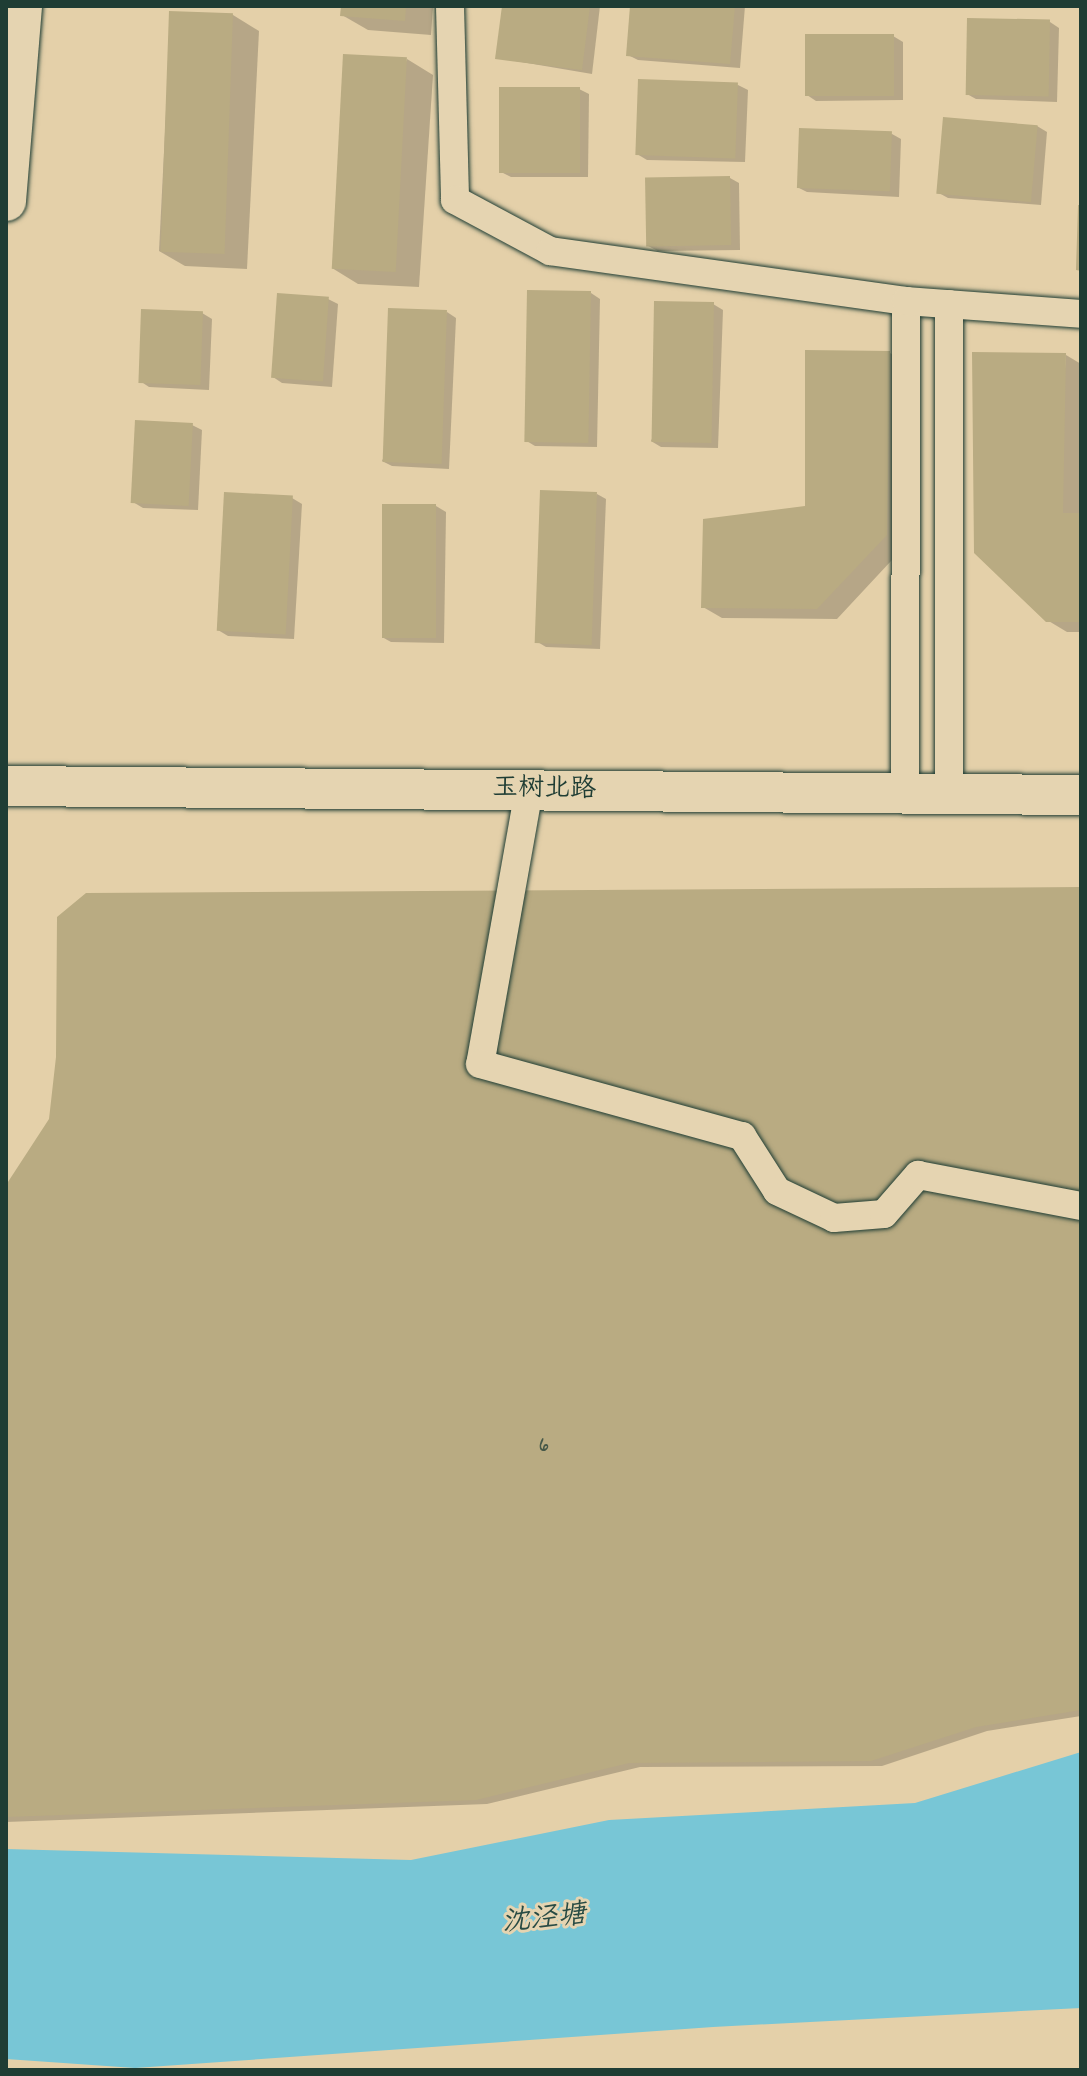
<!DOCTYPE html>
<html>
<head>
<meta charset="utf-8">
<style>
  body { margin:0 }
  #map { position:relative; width:1087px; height:2076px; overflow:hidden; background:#e4d0a9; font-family:Dekko,"LXGW WenKai TC",sans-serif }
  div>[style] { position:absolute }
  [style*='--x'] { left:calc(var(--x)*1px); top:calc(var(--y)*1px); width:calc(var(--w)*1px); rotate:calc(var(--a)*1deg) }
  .water>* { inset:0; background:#78c6d6 }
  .shadow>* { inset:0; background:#0003 }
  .building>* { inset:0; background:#b9ab82; transform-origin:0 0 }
  .roads { filter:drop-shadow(0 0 2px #1f3d34) drop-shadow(0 0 2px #1f3d34) }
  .street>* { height:28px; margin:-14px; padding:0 14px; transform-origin:14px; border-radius:14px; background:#e5d4b1 }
  .secondary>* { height:40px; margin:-20px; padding:0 20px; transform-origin:20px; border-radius:20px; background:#e5d4b1 }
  span { translate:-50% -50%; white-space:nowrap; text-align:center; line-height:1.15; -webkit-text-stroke:6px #e5d4b1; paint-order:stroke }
  .number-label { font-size:22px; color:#465848 }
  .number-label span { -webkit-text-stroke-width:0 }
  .street-label { font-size:26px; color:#1f3d34 }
  .water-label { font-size:28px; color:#284b44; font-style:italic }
  .frame { position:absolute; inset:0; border:8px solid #1f3d34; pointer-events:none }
</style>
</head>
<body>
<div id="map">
  <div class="water">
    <i style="clip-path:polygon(1081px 1752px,1081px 2008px,713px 2027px,135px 2068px,6px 2059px,6px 1849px,411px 1860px,609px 1820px,915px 1803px)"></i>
  </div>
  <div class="shadow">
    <i style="clip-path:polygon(343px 6px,433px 6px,431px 35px,368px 30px,342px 15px)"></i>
    <i style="clip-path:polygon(504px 6px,600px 6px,592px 74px,497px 58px)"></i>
    <i style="clip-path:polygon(632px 6px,745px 6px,740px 68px,638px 60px,628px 55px)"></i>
    <i style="clip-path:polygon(171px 13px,233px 15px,259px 31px,247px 269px,185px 266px,159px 251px)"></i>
    <i style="clip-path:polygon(1050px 22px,1059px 28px,1057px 102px,976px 99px,967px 94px)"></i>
    <i style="clip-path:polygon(893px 36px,903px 42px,903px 100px,816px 101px,807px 95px)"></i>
    <i style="clip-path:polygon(407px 59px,433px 75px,419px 287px,358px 284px,332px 268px)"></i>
    <i style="clip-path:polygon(738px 85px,748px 90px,745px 162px,647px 160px,637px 154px)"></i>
    <i style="clip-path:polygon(579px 89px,589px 94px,588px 177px,511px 177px,501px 172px)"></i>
    <i style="clip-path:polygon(1037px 126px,1047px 132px,1041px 205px,948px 198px,939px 193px)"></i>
    <i style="clip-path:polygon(892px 134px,901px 139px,899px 197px,807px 192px,797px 187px)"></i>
    <i style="clip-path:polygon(730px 178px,739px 183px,740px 250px,658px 251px,648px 246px)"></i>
    <i style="clip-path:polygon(591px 293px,600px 299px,597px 447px,535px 446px,525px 440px)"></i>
    <i style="clip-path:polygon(328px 299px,338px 304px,332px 387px,282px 383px,273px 377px)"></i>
    <i style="clip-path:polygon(713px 304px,723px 310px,718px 448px,661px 447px,651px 441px)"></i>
    <i style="clip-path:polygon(447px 312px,456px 318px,449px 469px,392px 466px,382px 461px)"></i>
    <i style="clip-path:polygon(202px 313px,212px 319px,209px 390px,149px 387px,140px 381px)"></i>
    <i style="clip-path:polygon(890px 353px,909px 364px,905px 546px,837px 619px,722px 618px,703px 607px,807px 508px)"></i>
    <i style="clip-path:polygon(1066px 355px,1081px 364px,1081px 632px,1067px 632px,1047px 620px)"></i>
    <i style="clip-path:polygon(192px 425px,202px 430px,198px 510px,143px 508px,133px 502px)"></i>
    <i style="clip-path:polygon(597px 494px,606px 499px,600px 649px,546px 647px,536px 641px)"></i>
    <i style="clip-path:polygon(292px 498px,302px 504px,294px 639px,228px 636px,218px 630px)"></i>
    <i style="clip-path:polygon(436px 506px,446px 512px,444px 643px,391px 642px,382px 637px)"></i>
    <i style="clip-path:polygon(1081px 889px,1081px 1716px,987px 1731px,882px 1766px,640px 1767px,487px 1804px,6px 1822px,6px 1189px)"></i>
  </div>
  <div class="building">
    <i style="clip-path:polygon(341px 6px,406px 6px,405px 21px,340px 16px)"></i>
    <i style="clip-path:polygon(502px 6px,590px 6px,582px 70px,495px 59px)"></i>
    <i style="clip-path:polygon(630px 6px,735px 6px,730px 64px,626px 56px)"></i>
    <i style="left:169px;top:11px;width:64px;height:241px;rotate:2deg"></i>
    <i style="left:967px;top:18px;width:83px;height:77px;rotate:1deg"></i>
    <i style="left:894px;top:34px;width:62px;height:89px;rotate:90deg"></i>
    <i style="left:343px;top:54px;width:64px;height:215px;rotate:3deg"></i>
    <i style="left:638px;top:79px;width:100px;height:76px;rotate:2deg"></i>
    <i style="left:499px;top:87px;width:81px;height:86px"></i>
    <i style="left:943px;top:117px;width:95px;height:77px;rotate:5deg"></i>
    <i style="left:799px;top:128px;width:93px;height:60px;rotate:2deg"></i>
    <i style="left:730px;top:176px;width:69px;height:85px;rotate:89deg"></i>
    <i style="clip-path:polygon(1078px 205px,1081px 205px,1081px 271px,1076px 270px)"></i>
    <i style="left:527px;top:290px;width:64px;height:152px;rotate:1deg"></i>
    <i style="left:277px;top:293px;width:52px;height:85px;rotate:4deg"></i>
    <i style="left:654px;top:301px;width:60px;height:141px;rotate:1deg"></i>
    <i style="left:388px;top:308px;width:59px;height:154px;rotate:2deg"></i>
    <i style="left:141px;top:309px;width:62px;height:74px;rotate:2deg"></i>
    <i style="clip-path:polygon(805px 350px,890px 351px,887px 535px,817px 609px,701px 608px,703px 519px,805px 506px)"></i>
    <i style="clip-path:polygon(972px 352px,1066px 353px,1063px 513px,1081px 513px,1081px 622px,1046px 622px,974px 553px)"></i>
    <i style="left:135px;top:420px;width:58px;height:83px;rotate:3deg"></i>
    <i style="left:540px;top:490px;width:57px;height:153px;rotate:2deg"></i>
    <i style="left:224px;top:492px;width:69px;height:139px;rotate:3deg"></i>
    <i style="left:382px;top:504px;width:54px;height:134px"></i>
    <i style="clip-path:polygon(1081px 887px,1081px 1710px,976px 1727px,871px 1761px,629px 1763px,476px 1800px,6px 1817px,6px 1185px,49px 1119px,56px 1057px,57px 917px,86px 893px)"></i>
  </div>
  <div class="roads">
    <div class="street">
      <i style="--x:450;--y:6;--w:194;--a:88.5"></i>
      <i style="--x:455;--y:200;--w:108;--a:28.2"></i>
      <i style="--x:550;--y:251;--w:359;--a:8"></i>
      <i style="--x:906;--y:301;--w:493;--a:90.1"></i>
      <i style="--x:906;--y:301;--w:175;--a:4.2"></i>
      <i style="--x:529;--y:790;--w:278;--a:100.1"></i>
      <i style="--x:480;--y:1064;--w:272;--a:15.4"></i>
      <i style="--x:742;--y:1136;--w:65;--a:57.5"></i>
      <i style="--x:777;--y:1191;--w:63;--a:25.3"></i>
      <i style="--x:834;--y:1218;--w:50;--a:-4.6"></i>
      <i style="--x:884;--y:1214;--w:52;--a:-48.9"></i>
      <i style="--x:918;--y:1175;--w:166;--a:10.8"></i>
      <i style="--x:949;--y:794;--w:490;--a:-90"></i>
    </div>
    <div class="secondary">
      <i style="--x:6;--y:201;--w:196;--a:-85.3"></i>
      <i style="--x:6;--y:786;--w:1075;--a:0.48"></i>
    </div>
  </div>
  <div class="number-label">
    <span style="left:544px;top:1447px">6</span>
  </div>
  <div class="street-label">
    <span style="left:544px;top:790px;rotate:1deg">玉树北路</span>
  </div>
  <div class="water-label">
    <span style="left:544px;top:1921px;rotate:-6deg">沈泾塘</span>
  </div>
  <div class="frame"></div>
</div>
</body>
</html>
